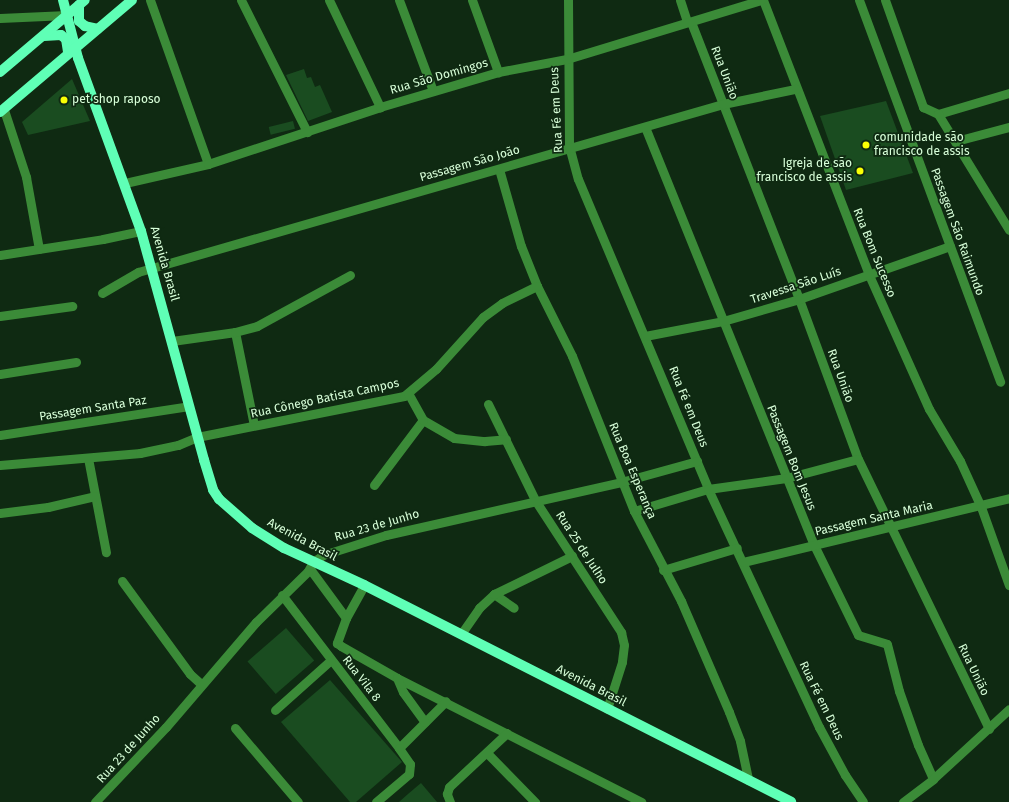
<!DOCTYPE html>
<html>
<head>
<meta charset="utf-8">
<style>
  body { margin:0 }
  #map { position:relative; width:1009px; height:802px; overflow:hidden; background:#0f2a12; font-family:"Fira Sans",sans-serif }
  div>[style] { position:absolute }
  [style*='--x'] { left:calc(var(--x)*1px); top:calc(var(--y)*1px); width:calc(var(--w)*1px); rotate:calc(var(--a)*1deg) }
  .building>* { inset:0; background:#1a4c20; transform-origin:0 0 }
  .minor>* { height:9px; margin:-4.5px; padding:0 4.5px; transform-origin:4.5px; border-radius:4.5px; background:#3b8b38 }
  .major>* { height:10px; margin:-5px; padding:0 5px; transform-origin:5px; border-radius:5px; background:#5fffb6 }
  .dots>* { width:11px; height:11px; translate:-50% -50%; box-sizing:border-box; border:2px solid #0f2a12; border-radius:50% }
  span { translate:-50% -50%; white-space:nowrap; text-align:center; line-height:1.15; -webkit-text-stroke:3.5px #0f2a12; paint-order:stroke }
  .street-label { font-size:12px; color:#d8ffd9 }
  .poi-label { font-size:12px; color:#d8ffd9 }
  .left { translate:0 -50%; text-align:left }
  .right { translate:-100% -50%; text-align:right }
</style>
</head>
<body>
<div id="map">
  <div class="building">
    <i style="clip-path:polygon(304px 69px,307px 78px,311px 77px,315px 87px,320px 85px,332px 112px,308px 121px,286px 75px)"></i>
    <i style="clip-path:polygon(72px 79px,90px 121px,28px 135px,22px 122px)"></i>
    <i style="clip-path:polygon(886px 101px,913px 173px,846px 190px,820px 116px)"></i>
    <i style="left:293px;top:121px;width:8px;height:25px;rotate:76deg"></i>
    <i style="left:286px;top:628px;width:43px;height:51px;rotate:49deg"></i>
    <i style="clip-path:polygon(330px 680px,402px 762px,356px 802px,350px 802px,281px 722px)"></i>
    <i style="clip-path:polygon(421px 783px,437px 802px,399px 802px,408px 794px)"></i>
  </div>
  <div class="minor">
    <i style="--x:150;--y:0;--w:174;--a:70.5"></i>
    <i style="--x:241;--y:0;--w:148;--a:63.4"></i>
    <i style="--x:329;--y:0;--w:119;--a:64.5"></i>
    <i style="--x:399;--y:0;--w:97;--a:69.5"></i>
    <i style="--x:472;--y:0;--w:77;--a:70.1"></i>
    <i style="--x:568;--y:0;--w:146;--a:89.6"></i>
    <i style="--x:569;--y:146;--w:34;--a:75"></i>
    <i style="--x:578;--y:179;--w:336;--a:67.2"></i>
    <i style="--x:708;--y:489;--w:263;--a:65"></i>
    <i style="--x:819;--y:727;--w:55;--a:61.6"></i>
    <i style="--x:845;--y:775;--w:32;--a:56"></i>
    <i style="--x:680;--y:0;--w:23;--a:72"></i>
    <i style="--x:763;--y:0;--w:295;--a:68.9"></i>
    <i style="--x:869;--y:275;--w:147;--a:65.9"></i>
    <i style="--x:929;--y:409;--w:61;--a:59.2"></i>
    <i style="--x:960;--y:461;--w:51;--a:65.5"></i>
    <i style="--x:981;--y:507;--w:83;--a:70.3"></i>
    <i style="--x:859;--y:0;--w:407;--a:69.7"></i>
    <i style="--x:885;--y:0;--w:114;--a:70.4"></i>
    <i style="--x:923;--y:107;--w:17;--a:25"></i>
    <i style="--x:938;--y:114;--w:74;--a:-16.5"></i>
    <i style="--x:0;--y:18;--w:67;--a:-2.6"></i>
    <i style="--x:691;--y:22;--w:297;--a:68.7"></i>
    <i style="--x:799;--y:299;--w:171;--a:69.8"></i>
    <i style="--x:858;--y:459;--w:300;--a:64.1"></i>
    <i style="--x:4;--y:110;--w:71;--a:71.8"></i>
    <i style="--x:26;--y:177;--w:73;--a:79.8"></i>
    <i style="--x:938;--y:114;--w:136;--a:58.5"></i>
    <i style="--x:645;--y:127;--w:451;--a:68"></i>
    <i style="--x:814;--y:545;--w:100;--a:63.9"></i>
    <i style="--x:858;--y:635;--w:30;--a:17"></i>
    <i style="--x:887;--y:644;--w:49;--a:75.7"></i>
    <i style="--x:899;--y:691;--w:57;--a:70.6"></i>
    <i style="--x:918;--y:745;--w:37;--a:66"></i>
    <i style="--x:956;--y:141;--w:55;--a:-14.8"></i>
    <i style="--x:499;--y:169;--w:80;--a:74.1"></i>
    <i style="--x:521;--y:246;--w:43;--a:68.2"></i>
    <i style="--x:537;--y:286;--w:78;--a:63.4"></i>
    <i style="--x:572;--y:356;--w:167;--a:68.2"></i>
    <i style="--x:634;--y:511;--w:102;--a:62.4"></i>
    <i style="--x:681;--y:601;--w:121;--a:66.6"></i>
    <i style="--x:729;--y:712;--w:31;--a:69"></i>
    <i style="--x:740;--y:741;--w:40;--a:78"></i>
    <i style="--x:125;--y:183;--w:85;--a:-12.9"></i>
    <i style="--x:208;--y:164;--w:181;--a:-18.3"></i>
    <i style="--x:380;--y:107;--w:123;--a:-16.5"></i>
    <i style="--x:498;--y:72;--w:70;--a:-10.7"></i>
    <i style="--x:567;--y:59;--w:203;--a:-16.9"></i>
    <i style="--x:0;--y:255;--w:104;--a:-8.8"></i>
    <i style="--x:103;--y:239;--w:39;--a:-12"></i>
    <i style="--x:102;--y:293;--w:42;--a:-30.3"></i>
    <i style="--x:138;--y:272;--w:609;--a:-16.02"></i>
    <i style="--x:723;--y:104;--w:74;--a:-11.8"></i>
    <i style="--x:0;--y:316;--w:73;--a:-7.9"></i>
    <i style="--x:235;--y:332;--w:95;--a:78.5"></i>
    <i style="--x:645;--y:336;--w:79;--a:-10.9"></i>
    <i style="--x:723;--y:321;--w:79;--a:-16.1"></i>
    <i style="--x:799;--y:299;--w:160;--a:-19.3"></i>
    <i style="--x:172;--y:341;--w:64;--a:-8.1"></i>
    <i style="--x:235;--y:332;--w:23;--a:-15"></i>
    <i style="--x:257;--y:326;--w:106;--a:-28.7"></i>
    <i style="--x:0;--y:374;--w:77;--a:-9"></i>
    <i style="--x:488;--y:404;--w:107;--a:63.9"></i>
    <i style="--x:535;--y:500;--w:158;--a:56.9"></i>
    <i style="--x:621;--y:632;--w:13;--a:77"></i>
    <i style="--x:624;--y:645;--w:17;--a:97"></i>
    <i style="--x:622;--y:662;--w:49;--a:107.7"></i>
    <i style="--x:423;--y:420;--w:36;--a:30"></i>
    <i style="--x:454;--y:438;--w:31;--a:6"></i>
    <i style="--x:485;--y:441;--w:21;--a:-5"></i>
    <i style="--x:0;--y:435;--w:191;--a:-8.7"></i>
    <i style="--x:88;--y:458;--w:96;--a:79.2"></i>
    <i style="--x:0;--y:465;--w:141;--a:-4.9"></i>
    <i style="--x:140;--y:453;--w:39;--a:-12"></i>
    <i style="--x:178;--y:445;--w:21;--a:-23"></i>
    <i style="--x:197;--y:437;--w:211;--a:-11.2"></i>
    <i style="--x:404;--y:396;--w:42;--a:-40.2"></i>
    <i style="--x:436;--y:369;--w:70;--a:-47.9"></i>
    <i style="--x:483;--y:317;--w:24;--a:-36"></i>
    <i style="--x:502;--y:303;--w:39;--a:-26"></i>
    <i style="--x:374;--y:485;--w:81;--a:-53"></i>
    <i style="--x:423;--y:420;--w:31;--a:-119"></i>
    <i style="--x:634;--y:511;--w:77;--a:-16.6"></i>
    <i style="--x:708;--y:489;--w:79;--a:-8"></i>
    <i style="--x:786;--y:478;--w:74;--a:-14.8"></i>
    <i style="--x:0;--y:513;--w:48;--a:-7.1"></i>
    <i style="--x:48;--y:507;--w:48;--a:-13.2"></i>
    <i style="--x:743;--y:562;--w:274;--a:-13.5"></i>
    <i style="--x:310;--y:569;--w:61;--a:53.7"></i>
    <i style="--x:346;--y:618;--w:27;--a:110"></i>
    <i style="--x:337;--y:643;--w:5;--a:37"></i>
    <i style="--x:341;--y:646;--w:64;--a:29.7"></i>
    <i style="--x:397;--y:678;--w:274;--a:26.9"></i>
    <i style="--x:663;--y:570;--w:77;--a:-16.6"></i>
    <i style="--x:122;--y:581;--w:115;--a:53.8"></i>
    <i style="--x:190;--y:674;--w:15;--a:42"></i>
    <i style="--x:494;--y:594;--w:24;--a:35"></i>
    <i style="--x:282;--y:595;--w:193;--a:52.6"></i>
    <i style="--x:399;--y:748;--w:66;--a:-45"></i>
    <i style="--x:346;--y:618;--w:38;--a:-61"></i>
    <i style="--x:461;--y:634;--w:32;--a:-55"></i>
    <i style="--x:479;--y:608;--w:21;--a:-43"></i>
    <i style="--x:494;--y:594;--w:87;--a:-26"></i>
    <i style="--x:397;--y:678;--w:15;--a:67"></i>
    <i style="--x:403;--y:692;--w:37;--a:54"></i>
    <i style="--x:275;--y:710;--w:75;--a:-41.8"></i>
    <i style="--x:235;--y:728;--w:97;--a:49.6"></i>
    <i style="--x:487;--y:753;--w:69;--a:45.6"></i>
    <i style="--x:95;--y:802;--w:103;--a:-46.6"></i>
    <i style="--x:166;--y:727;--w:138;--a:-49.4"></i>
    <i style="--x:256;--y:622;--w:73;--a:-44.4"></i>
    <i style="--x:308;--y:571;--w:10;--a:-61"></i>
    <i style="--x:313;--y:562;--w:12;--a:-35"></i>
    <i style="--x:323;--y:555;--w:66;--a:-17.6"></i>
    <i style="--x:386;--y:535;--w:241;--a:-12.7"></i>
    <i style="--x:621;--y:482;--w:79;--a:-15.4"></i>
    <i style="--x:376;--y:802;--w:43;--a:-40.3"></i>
    <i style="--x:409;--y:774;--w:10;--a:-84"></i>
    <i style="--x:410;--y:764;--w:19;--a:-125"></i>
    <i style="--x:450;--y:802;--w:9;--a:-111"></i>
    <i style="--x:447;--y:794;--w:7;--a:-74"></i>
    <i style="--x:449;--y:787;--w:79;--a:-43"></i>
    <i style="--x:903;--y:802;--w:38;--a:-37"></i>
    <i style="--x:933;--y:779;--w:103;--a:-42.6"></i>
  </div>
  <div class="major">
    <i style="--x:63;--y:0;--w:60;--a:75.5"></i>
    <i style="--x:78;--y:58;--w:184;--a:70"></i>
    <i style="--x:141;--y:231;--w:238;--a:74.6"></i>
    <i style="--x:204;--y:460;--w:31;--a:73"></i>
    <i style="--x:213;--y:490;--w:11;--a:56"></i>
    <i style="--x:219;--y:499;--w:44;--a:41.3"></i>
    <i style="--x:252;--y:528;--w:38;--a:32"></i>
    <i style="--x:284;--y:548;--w:88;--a:24.8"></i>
    <i style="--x:364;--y:585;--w:479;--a:26.9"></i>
    <i style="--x:79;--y:5;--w:16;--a:90"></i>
    <i style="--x:79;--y:21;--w:8;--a:40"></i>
    <i style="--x:85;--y:26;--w:13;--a:13"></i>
    <i style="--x:44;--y:36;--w:17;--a:-3"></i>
    <i style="--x:61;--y:35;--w:6;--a:39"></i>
    <i style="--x:66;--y:39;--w:12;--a:81"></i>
    <i style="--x:0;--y:72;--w:111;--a:-40.3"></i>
    <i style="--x:0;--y:112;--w:173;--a:-40.3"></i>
  </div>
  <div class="dots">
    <i style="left:64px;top:100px;background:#faff04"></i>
    <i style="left:866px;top:145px;background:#faff04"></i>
    <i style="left:860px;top:171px;background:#faff04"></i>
  </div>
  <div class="street-label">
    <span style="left:724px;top:73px;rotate:69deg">Rua União</span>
    <span style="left:439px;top:77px;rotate:-16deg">Rua São Domingos</span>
    <span style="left:557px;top:110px;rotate:-93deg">Rua Fé em Deus</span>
    <span style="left:470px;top:164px;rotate:-16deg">Passagem São João</span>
    <span style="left:957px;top:232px;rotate:70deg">Passagem São Raimundo</span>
    <span style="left:874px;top:253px;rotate:68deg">Rua Bom Sucesso</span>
    <span style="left:164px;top:264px;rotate:74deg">Avenida Brasil</span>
    <span style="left:796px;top:286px;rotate:-18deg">Travessa São Luís</span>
    <span style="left:840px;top:376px;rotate:70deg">Rua União</span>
    <span style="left:325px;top:399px;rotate:-12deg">Rua Cônego Batista Campos</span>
    <span style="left:688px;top:407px;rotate:68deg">Rua Fé em Deus</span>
    <span style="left:93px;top:409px;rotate:-9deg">Passagem Santa Paz</span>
    <span style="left:791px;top:458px;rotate:68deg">Passagem Bom Jesus</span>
    <span style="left:632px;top:471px;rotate:67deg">Rua Boa Esperança</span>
    <span style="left:874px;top:519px;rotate:-13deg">Passagem Santa Maria</span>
    <span style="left:377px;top:526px;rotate:-16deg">Rua 23 de Junho</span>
    <span style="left:302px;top:540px;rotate:28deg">Avenida Brasil</span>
    <span style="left:581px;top:548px;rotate:57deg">Rua 25 de Julho</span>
    <span style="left:973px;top:670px;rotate:64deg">Rua União</span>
    <span style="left:361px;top:679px;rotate:52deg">Rua Vila 8</span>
    <span style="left:591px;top:686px;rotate:27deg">Avenida Brasil</span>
    <span style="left:821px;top:701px;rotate:64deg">Rua Fé em Deus</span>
    <span style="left:129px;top:749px;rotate:-48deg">Rua 23 de Junho</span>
  </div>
  <div class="poi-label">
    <span class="left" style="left:72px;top:100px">pet shop raposo</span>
    <span class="left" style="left:874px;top:145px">comunidade são<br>francisco de assis</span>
    <span class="right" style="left:852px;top:171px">Igreja de são<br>francisco de assis</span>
  </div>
</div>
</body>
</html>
